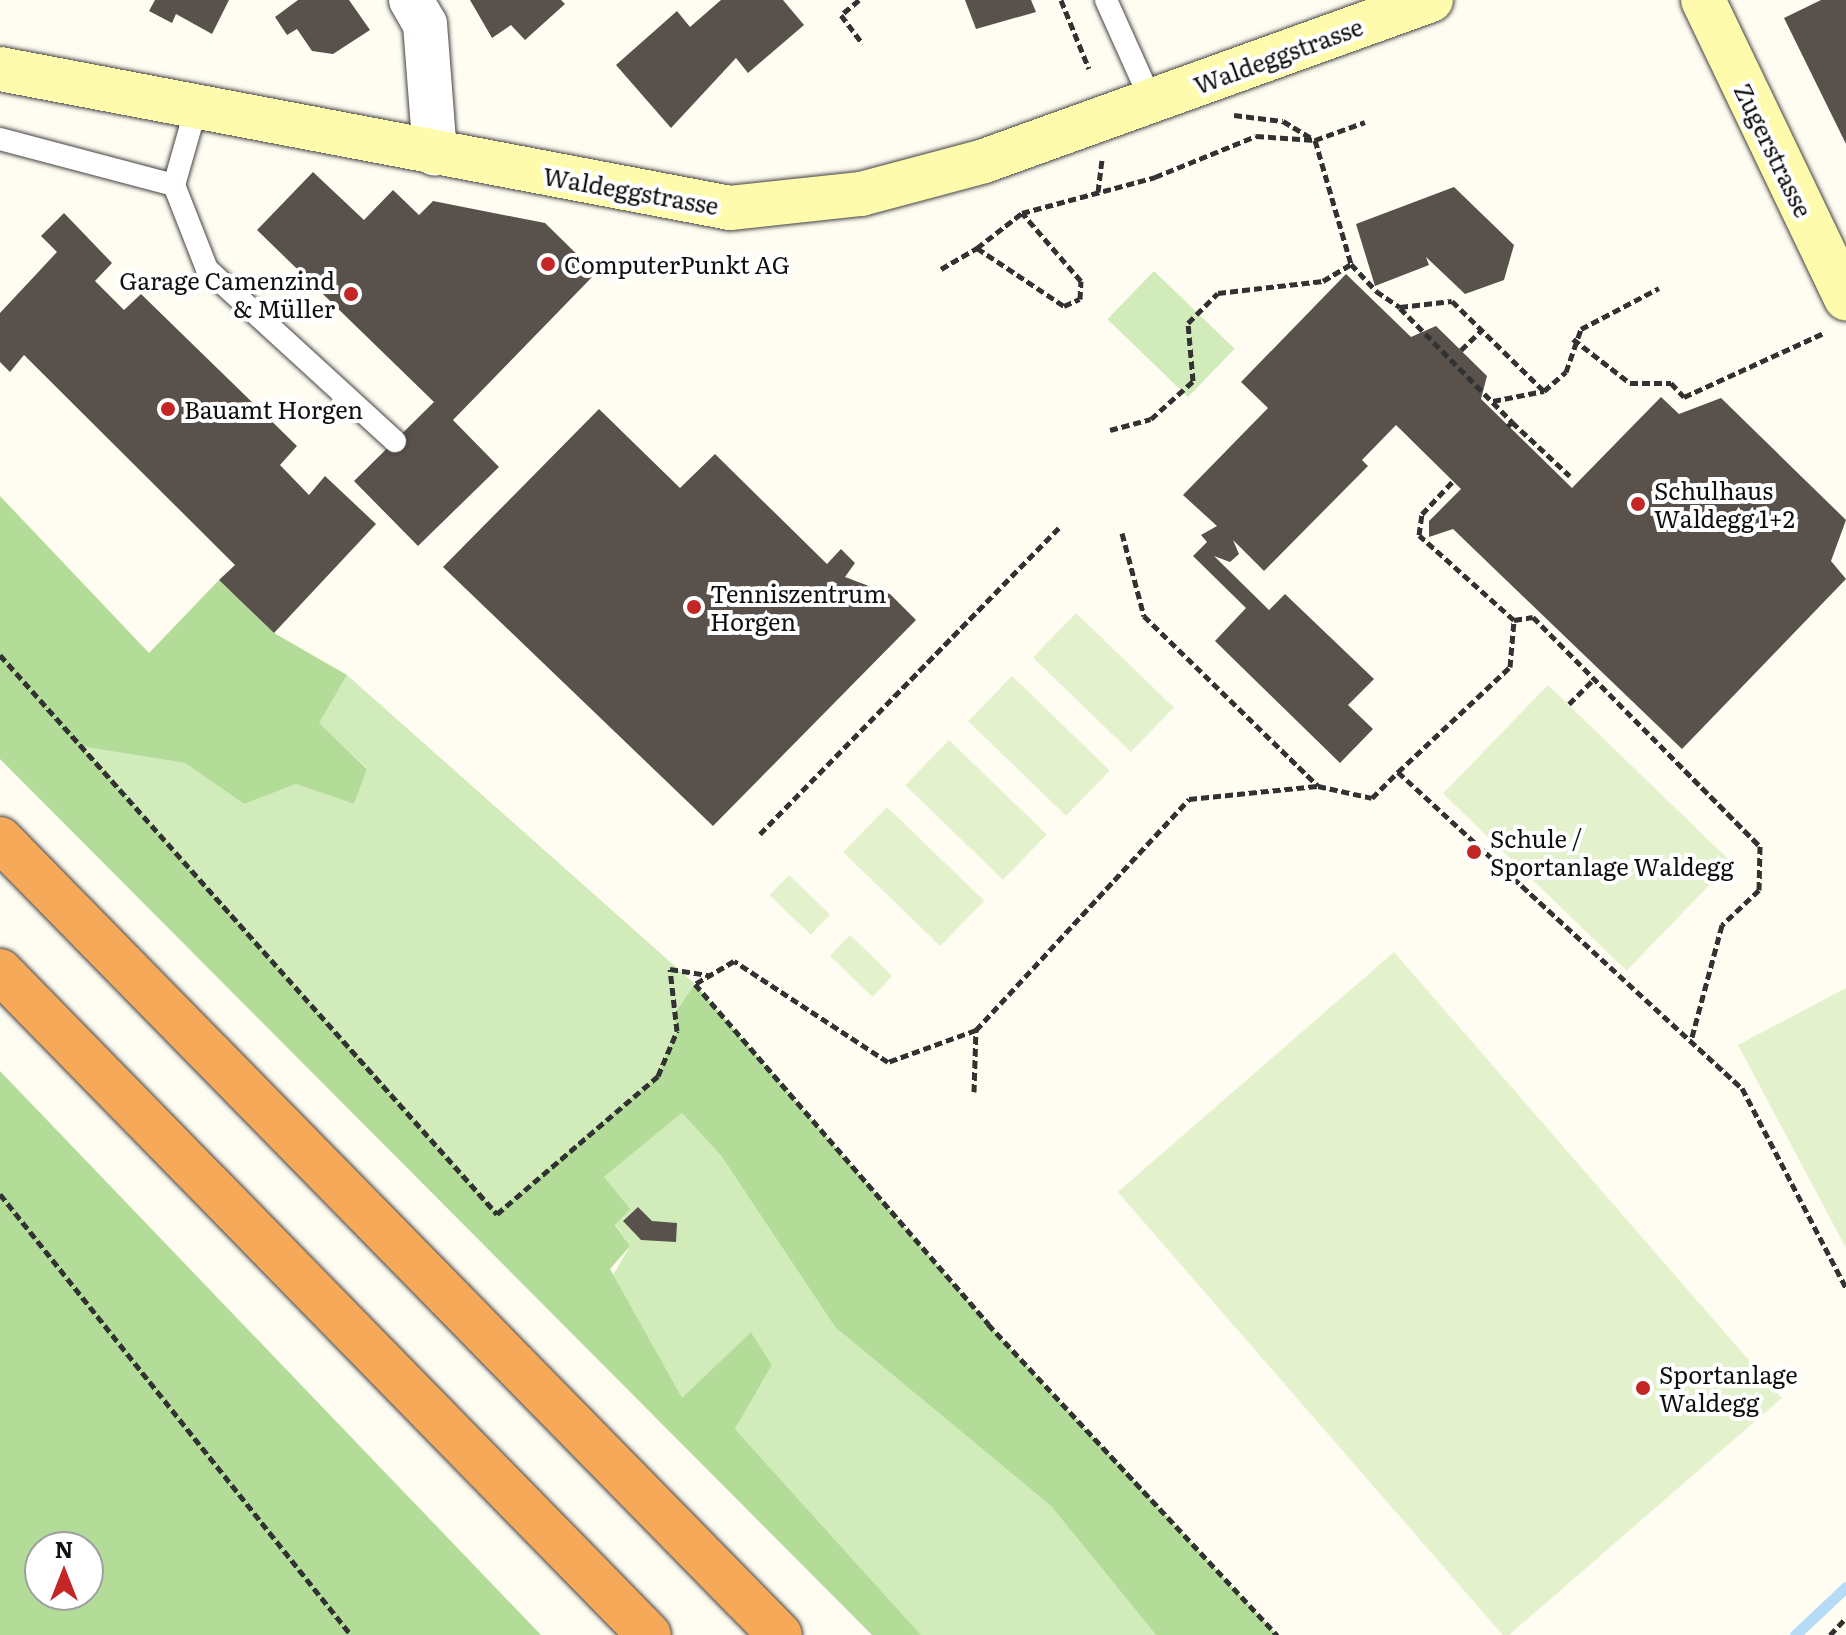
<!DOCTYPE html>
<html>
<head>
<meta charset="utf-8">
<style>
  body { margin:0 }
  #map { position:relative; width:1846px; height:1635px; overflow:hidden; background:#fffdf2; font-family:Literata,serif }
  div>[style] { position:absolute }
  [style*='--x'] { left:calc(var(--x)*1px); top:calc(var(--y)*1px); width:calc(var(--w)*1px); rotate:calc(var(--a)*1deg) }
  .green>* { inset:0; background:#d1ebba; transform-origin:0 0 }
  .forest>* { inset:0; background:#b3dc99 }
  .pitch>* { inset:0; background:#e3f2cc; transform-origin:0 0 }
  .stream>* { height:11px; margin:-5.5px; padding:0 5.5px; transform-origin:5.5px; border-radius:5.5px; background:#b6dbf7 }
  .building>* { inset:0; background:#59514c }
  .path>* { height:5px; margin-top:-2.5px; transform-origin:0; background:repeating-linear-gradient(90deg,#323232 0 8px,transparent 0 12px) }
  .roads { filter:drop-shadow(0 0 2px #434343) drop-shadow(0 0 2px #434343) }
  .lane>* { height:22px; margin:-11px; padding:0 11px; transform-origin:11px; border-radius:11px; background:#fff }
  .street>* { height:44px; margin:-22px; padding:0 22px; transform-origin:22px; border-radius:22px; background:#fff }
  .secondary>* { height:44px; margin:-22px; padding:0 22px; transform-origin:22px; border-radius:22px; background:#fffbad }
  .highway>* { height:44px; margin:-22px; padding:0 22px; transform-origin:22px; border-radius:22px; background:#f6aa59 }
  .dots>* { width:22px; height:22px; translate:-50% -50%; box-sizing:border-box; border:4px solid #fff; border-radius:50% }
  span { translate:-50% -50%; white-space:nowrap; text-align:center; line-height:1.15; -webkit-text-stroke:8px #fff; paint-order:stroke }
  .street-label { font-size:24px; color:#101010 }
  .poi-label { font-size:24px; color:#101010 }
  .left { translate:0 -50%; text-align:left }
  .right { translate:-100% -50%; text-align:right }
  .north { position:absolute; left:24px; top:1531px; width:80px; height:80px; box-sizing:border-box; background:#fff; border:2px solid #9f9f9f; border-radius:50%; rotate:0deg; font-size:22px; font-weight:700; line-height:32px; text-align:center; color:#101010 }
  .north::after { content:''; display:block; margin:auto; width:28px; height:36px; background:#c32624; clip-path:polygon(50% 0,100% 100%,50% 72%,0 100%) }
</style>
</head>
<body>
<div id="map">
  <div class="green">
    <i style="left:1154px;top:271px;width:112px;height:67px;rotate:44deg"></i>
    <i style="clip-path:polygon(347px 675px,695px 984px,674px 1014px,677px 1031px,658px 1076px,497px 1214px,80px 745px,185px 763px,244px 804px,296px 784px,354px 804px,367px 768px,318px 723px)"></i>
    <i style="clip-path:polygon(682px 1113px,722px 1157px,835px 1327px,1051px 1506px,1156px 1635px,921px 1635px,735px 1429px,772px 1365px,751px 1332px,682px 1399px,613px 1275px,630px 1246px,615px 1224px,604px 1177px)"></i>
  </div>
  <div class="forest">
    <i style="clip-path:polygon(0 496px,149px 653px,219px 580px,274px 633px,347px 675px,319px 723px,367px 769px,354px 804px,296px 784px,244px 804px,185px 763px,81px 746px,497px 1213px,657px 1076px,677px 1031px,674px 1014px,695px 984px,988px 1324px,1277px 1635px,1156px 1635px,1051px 1506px,835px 1327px,722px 1157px,682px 1113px,604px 1177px,630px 1209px,615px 1225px,630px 1246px,610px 1269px,682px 1398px,751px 1332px,772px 1365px,735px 1429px,921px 1635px,872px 1635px,0 759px)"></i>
    <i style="clip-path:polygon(evenodd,0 1071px,541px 1635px,0 1635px,0 1071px,40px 1547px,88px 1547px,88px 1595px,40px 1595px,40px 1547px)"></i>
  </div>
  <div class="pitch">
    <i style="left:1076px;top:613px;width:136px;height:62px;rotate:44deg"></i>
    <i style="left:1012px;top:676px;width:136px;height:63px;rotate:44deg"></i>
    <i style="left:1548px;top:685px;width:255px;height:151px;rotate:44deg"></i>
    <i style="left:949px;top:740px;width:136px;height:63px;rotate:44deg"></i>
    <i style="left:887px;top:807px;width:135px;height:63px;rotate:44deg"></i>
    <i style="left:789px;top:875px;width:57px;height:28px;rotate:44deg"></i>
    <i style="left:850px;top:935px;width:59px;height:29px;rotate:44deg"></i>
    <i style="left:1394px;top:952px;width:591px;height:366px;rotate:49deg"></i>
    <i style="clip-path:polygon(1846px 988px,1846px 1248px,1738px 1045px)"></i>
  </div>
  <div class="stream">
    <i style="--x:1795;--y:1635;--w:70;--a:-43.3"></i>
  </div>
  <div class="building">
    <i style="clip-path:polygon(155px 0,229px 0,212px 34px,176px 14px,172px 23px,149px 11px)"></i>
    <i style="clip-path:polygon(298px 0,349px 0,370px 30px,333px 54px,312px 51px,297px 29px,287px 35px,275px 17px)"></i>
    <i style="clip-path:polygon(470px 0,561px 0,565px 4px,525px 40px,511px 25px,492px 38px)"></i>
    <i style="clip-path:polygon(721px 0,783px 0,804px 25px,748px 73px,736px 58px,671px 128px,616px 65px,677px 11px,690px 27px)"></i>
    <i style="clip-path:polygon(965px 0,1031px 0,1036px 12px,976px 29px)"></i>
    <i style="clip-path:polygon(1821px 0,1846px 0,1846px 144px,1784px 18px)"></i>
    <i style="clip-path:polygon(313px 172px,364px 220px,393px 190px,419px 215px,433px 201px,545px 223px,596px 273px,453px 420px,499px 467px,418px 546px,354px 481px,434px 402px,257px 230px)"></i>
    <i style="clip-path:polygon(1454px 187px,1514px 245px,1504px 280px,1465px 294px,1426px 257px,1429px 265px,1375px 286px,1356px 224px)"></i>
    <i style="clip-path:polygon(64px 213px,112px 263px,95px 281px,124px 310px,141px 294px,297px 446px,280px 465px,309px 495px,325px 476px,376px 524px,274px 633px,219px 580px,235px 565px,24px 355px,10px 372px,0 362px,0 313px,57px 252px,41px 236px)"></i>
    <i style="clip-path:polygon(1346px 274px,1411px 337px,1436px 326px,1487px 376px,1481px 399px,1572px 488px,1661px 397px,1679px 414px,1721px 398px,1846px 520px,1831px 561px,1846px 579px,1682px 749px,1453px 529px,1429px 537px,1429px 521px,1461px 489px,1396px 425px,1362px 460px,1368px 466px,1264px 571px,1233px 540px,1239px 554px,1230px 562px,1214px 556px,1269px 610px,1285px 594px,1374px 679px,1348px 705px,1373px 729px,1340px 763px,1215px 641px,1246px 608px,1193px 556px,1207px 542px,1201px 535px,1217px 526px,1183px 495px,1268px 408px,1241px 382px)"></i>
    <i style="clip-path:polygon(599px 409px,680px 488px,715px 454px,827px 564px,841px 549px,855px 563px,845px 577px,890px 594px,916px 620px,713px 826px,443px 567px)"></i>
    <i style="clip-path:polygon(638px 1207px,652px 1221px,677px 1223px,676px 1242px,641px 1240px,623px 1221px)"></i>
  </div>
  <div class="path">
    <i style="--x:859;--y:0;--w:23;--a:140"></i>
    <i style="--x:841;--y:15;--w:36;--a:53"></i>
    <i style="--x:1061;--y:0;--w:74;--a:67.9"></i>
    <i style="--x:1234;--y:115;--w:49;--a:7"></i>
    <i style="--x:1283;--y:121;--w:37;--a:31"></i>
    <i style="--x:1315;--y:140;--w:129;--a:73.8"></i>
    <i style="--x:1351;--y:264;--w:37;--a:47"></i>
    <i style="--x:1376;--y:291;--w:29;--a:34"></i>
    <i style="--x:1400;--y:307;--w:52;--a:-6.6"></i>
    <i style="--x:1452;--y:301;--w:129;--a:44.4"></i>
    <i style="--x:1098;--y:192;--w:32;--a:-83"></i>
    <i style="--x:977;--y:248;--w:57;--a:-37.9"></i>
    <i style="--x:941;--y:269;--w:42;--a:-30.3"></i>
    <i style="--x:977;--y:248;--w:105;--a:33.7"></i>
    <i style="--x:1064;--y:306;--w:17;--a:-24"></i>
    <i style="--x:1080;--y:299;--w:18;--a:-87"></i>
    <i style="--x:1081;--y:281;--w:90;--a:-130.9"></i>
    <i style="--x:1022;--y:213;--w:138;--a:-15.1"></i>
    <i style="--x:1155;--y:177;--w:109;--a:-22.1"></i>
    <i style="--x:1256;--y:136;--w:59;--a:3.9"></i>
    <i style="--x:1315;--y:140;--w:53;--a:-19.8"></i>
    <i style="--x:1400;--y:308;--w:160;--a:45.5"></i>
    <i style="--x:1512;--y:422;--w:6;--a:135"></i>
    <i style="--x:1573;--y:339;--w:72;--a:37.7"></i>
    <i style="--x:1630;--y:383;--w:41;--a:0"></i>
    <i style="--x:1671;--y:383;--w:19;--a:47"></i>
    <i style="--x:1684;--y:397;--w:154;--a:-24.6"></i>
    <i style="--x:1461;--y:350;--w:29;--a:-44"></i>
    <i style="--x:1493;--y:401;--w:52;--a:-11.1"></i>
    <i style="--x:1544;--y:391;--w:29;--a:-41"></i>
    <i style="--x:1566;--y:372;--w:46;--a:-70.8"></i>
    <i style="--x:1581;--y:329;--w:88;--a:-27.7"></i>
    <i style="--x:1512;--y:422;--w:79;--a:43"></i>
    <i style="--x:1110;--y:430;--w:42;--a:-15"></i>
    <i style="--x:1151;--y:419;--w:57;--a:-42.1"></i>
    <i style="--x:1193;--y:381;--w:58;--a:-94.9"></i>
    <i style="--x:1188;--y:323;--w:42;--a:-45"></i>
    <i style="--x:1218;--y:293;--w:106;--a:-6.5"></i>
    <i style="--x:1323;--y:281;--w:33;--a:-31"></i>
    <i style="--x:1122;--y:533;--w:86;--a:75.2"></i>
    <i style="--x:1144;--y:616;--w:243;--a:44.3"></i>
    <i style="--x:1318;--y:786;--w:55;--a:12.5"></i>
    <i style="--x:1372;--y:798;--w:37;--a:-45"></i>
    <i style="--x:1398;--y:772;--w:467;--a:42.6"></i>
    <i style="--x:1742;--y:1088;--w:225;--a:62.5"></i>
    <i style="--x:1514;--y:620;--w:19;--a:-9"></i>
    <i style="--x:1533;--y:617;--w:322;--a:45.3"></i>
    <i style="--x:1760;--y:846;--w:44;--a:91.3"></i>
    <i style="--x:1759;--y:890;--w:51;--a:136.6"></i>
    <i style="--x:1722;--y:925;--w:120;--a:105"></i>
    <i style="--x:0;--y:655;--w:748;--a:48.36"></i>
    <i style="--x:497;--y:1214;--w:212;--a:-40.6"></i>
    <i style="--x:658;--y:1076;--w:49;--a:-67.1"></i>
    <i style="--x:677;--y:1031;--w:62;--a:-96.4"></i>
    <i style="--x:670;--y:969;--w:39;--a:9"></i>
    <i style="--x:1569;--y:704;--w:37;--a:-45"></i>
    <i style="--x:1398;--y:772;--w:154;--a:-43.2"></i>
    <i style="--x:1510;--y:667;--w:47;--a:-85.1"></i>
    <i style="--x:1514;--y:620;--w:127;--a:-138.2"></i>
    <i style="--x:1419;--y:535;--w:21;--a:-82"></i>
    <i style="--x:1422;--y:514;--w:45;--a:-46.8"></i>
    <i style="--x:760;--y:834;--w:428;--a:-45.7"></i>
    <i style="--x:976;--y:1030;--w:94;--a:160"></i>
    <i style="--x:888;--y:1062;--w:184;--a:-146.7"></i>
    <i style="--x:734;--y:961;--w:45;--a:149.5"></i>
    <i style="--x:695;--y:984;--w:449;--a:49.2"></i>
    <i style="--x:988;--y:1324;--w:425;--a:47.1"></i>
    <i style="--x:974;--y:1092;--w:62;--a:-88.2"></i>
    <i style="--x:976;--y:1030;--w:314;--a:-47.3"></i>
    <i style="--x:1189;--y:799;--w:129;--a:-5.8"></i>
    <i style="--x:0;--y:1194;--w:564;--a:51.48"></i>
    <i style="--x:1830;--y:1635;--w:23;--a:-47"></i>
  </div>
  <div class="roads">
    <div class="lane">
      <i style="--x:1106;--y:0;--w:110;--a:65.8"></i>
      <i style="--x:196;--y:108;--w:80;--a:105.9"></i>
      <i style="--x:174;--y:185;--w:90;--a:68.6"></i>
      <i style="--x:207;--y:269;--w:255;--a:42.5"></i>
      <i style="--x:0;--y:139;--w:180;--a:14.8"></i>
    </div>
    <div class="street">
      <i style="--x:411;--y:0;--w:28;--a:60"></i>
      <i style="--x:425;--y:24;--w:130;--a:85.6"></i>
    </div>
    <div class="secondary">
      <i style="--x:1703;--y:0;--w:331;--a:64.4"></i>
      <i style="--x:0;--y:69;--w:743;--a:10.78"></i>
      <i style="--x:730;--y:208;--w:132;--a:-6.1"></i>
      <i style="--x:861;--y:194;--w:127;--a:-15"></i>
      <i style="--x:984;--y:161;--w:475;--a:-19.8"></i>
    </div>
    <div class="highway">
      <i style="--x:0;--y:839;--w:1114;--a:45.58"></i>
      <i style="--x:0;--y:971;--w:928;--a:45.65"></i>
    </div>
  </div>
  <div class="dots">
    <i style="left:548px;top:264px;background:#c32624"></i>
    <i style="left:351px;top:294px;background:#c32624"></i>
    <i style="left:168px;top:409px;background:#c32624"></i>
    <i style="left:1638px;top:504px;background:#c32624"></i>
    <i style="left:694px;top:607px;background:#c32624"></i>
    <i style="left:1474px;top:852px;background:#c32624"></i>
    <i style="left:1643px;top:1388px;background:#c32624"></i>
  </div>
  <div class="street-label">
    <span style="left:1278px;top:55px;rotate:-20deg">Waldeggstrasse</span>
    <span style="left:1774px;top:150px;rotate:64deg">Zugerstrasse</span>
    <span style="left:631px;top:190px;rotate:10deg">Waldeggstrasse</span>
  </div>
  <div class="poi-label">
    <span class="left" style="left:564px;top:264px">ComputerPunkt AG</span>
    <span class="right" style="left:335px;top:294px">Garage Camenzind<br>&amp; Müller</span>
    <span class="left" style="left:184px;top:409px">Bauamt Horgen</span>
    <span class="left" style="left:1654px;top:504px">Schulhaus<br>Waldegg 1+2</span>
    <span class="left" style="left:710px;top:607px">Tenniszentrum<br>Horgen</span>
    <span class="left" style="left:1490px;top:852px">Schule /<br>Sportanlage Waldegg</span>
    <span class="left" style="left:1659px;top:1388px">Sportanlage<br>Waldegg</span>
  </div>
  <div class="north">N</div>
</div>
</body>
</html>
